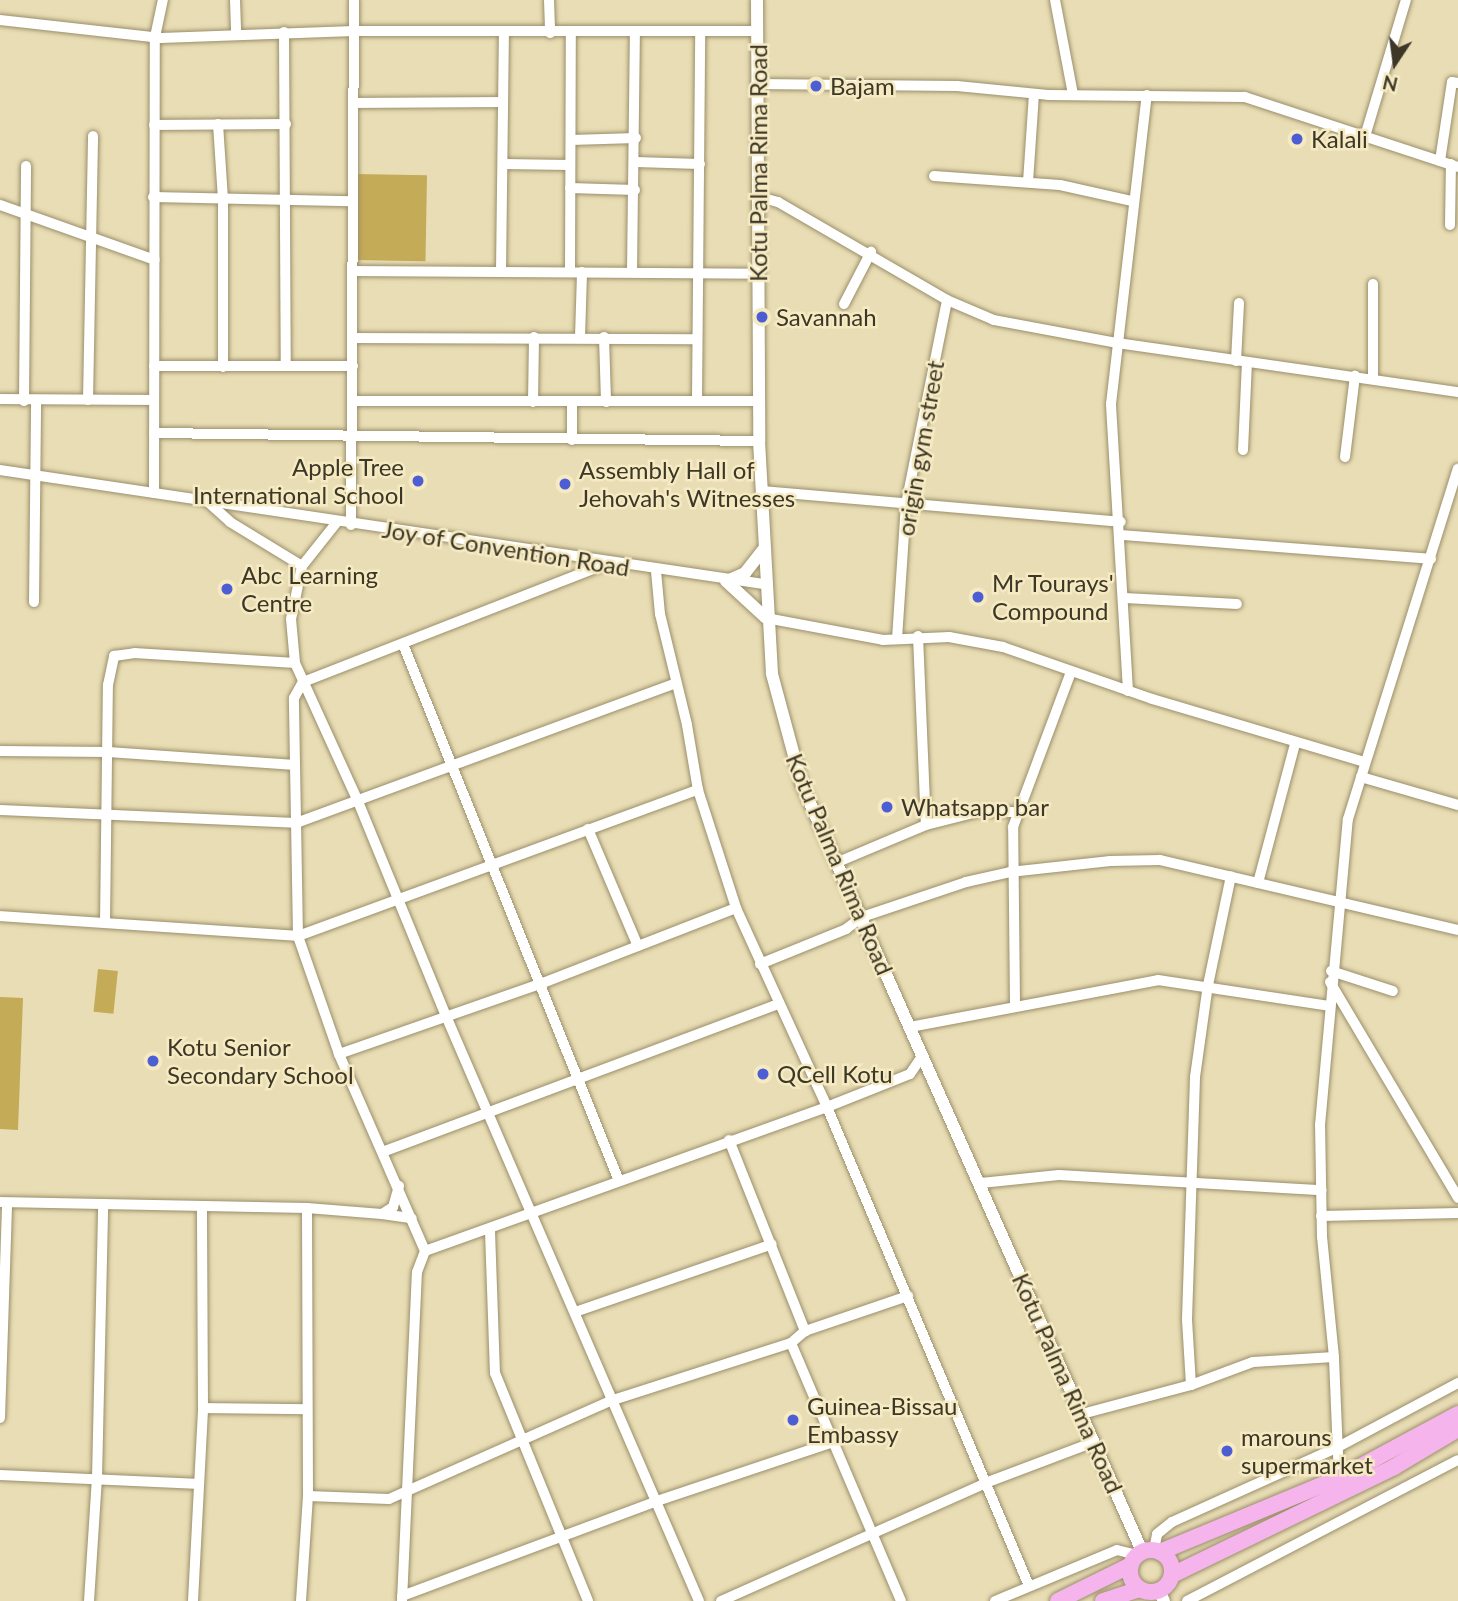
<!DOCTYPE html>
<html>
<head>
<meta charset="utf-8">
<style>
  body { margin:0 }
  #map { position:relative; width:1458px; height:1601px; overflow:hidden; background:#e9ddb5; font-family:Lato,sans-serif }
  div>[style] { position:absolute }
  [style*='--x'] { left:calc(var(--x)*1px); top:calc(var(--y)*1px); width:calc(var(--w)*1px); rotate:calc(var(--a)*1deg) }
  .green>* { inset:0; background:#c4ab58; transform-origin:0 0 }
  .roads { filter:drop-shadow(0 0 2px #9a8f6a) drop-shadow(0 0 2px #9a8f6a) }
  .minor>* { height:10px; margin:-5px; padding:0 5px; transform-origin:5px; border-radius:5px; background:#fff }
  .tertiary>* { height:12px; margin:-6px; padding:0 6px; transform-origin:6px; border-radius:6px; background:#fff }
  .primary>* { height:16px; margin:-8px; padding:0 8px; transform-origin:8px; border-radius:8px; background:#f5b5ec }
  .primary>.ring { margin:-8px; padding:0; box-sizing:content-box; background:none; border:16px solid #f5b5ec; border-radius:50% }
  .dots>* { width:19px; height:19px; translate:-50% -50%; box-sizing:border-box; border:4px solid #f6eac2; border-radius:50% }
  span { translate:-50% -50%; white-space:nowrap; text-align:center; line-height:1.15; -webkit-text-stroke:5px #f6eac2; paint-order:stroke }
  .poi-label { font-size:24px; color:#3c3727 }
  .left { translate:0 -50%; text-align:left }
  .right { translate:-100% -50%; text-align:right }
  .street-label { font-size:24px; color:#3c3727 }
  .north { position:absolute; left:1360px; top:28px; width:70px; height:70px; -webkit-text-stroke:5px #f6eac2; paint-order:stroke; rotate:193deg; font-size:19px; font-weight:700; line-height:28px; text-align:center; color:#3c3727 }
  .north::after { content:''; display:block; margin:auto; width:24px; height:32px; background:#3c3727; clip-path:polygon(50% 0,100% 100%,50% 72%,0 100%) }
</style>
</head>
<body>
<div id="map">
  <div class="green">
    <i style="left:356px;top:174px;width:71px;height:86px;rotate:1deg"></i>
    <i style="left:98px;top:969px;width:20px;height:43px;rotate:6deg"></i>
    <i style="clip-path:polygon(0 997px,23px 998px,18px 1130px,0 1129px)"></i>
  </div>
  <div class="roads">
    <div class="minor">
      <i style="--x:235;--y:0;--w:35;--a:88"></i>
      <i style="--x:549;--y:0;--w:33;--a:88"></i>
      <i style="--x:1055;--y:0;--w:96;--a:79.2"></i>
      <i style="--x:0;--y:20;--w:162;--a:6.4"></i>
      <i style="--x:161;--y:38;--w:193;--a:-2.1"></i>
      <i style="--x:354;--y:31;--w:404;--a:0"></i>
      <i style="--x:284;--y:32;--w:334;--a:89.7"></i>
      <i style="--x:756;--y:84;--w:201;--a:0.6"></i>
      <i style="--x:957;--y:86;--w:91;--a:5.6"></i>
      <i style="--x:1048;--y:95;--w:197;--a:0.6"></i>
      <i style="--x:1245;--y:97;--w:224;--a:18.2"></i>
      <i style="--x:353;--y:103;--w:150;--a:-0.4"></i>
      <i style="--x:218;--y:124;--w:75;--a:86.2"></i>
      <i style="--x:223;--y:199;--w:168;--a:90"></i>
      <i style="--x:154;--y:125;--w:132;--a:-0.4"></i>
      <i style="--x:1366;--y:133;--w:139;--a:-73.3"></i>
      <i style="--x:571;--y:140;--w:65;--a:-1.8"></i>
      <i style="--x:1440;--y:161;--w:80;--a:-81.4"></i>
      <i style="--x:1452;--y:82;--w:6;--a:9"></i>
      <i style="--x:636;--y:162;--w:64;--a:1.8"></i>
      <i style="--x:503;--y:164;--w:67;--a:0.9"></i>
      <i style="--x:934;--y:176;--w:126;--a:4.1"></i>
      <i style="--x:1060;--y:185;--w:74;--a:12.5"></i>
      <i style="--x:1028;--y:182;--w:88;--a:-86.1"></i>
      <i style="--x:570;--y:188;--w:65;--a:1.8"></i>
      <i style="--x:153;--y:197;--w:198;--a:1.2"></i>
      <i style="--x:759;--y:197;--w:20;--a:15"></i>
      <i style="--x:778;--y:202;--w:195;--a:30.1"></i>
      <i style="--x:947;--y:300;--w:51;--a:23.1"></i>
      <i style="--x:994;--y:320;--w:125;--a:10.6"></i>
      <i style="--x:1117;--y:343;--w:345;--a:8.2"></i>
      <i style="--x:0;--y:205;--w:164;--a:19.5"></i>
      <i style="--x:1450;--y:225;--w:61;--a:-89.1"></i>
      <i style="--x:354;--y:271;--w:404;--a:0.4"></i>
      <i style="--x:632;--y:271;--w:237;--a:-89.3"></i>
      <i style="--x:501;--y:272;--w:241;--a:-89.3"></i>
      <i style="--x:570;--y:272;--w:238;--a:-89.8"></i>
      <i style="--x:844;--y:304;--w:59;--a:-62.6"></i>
      <i style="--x:580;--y:337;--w:65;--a:-88.2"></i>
      <i style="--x:604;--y:337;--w:65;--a:88.2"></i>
      <i style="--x:353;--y:338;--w:344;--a:0.2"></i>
      <i style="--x:1236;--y:361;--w:58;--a:-87"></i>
      <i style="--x:154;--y:366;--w:199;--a:0"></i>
      <i style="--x:1373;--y:378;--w:94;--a:-90"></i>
      <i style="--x:0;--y:399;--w:154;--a:0.4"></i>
      <i style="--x:88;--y:400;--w:264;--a:-88.9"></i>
      <i style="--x:697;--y:400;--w:367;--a:-89.5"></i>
      <i style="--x:24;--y:401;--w:235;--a:-89.5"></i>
      <i style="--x:353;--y:401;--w:407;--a:0"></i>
      <i style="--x:533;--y:402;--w:65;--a:-89.1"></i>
      <i style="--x:572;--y:402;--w:38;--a:90"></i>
      <i style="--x:154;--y:433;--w:605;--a:0.76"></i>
      <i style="--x:1243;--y:450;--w:87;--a:-87.4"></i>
      <i style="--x:1345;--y:457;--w:82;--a:-83"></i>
      <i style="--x:0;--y:470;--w:772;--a:8.49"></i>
      <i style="--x:761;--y:491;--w:361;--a:4.9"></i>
      <i style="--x:154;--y:493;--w:456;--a:-89.9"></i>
      <i style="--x:155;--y:37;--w:38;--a:-78"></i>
      <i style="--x:207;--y:501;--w:31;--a:42"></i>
      <i style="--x:230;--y:522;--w:84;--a:31.4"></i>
      <i style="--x:337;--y:522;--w:56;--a:128.5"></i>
      <i style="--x:302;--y:566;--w:54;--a:101.7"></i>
      <i style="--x:291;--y:619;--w:44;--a:84.8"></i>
      <i style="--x:295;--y:663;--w:149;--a:65.5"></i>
      <i style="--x:357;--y:799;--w:235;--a:67.7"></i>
      <i style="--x:446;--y:1016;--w:637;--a:66.61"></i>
      <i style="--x:351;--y:525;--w:525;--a:-89.67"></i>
      <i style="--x:1122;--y:535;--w:310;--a:4.4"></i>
      <i style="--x:656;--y:571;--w:43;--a:84.7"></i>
      <i style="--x:660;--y:614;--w:114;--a:76.3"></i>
      <i style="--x:687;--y:725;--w:66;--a:80.4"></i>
      <i style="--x:698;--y:790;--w:124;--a:72.1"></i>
      <i style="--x:736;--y:908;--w:219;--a:65.4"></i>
      <i style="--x:827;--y:1107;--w:520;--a:67.13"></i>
      <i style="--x:1125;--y:598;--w:112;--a:3.1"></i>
      <i style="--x:34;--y:602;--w:202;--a:-89.4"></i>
      <i style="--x:766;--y:618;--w:119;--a:10.6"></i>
      <i style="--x:883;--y:640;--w:66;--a:-2.6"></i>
      <i style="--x:949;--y:637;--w:55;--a:10.5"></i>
      <i style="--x:1003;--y:647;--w:158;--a:19.2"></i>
      <i style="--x:1152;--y:699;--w:222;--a:16.5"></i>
      <i style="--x:918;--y:636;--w:189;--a:87.6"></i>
      <i style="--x:897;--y:639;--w:135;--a:-86.2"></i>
      <i style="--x:906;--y:504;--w:208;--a:-78.6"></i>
      <i style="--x:403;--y:644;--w:579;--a:68.09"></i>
      <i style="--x:1128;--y:691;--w:288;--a:-93.4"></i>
      <i style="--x:1111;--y:404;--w:311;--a:-83.4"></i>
      <i style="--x:0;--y:751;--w:108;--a:0.5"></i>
      <i style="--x:108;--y:752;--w:184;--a:4"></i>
      <i style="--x:1361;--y:777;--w:101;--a:16.1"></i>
      <i style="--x:0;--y:810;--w:296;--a:2.5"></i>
      <i style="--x:296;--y:823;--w:405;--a:-20.2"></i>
      <i style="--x:588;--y:829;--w:127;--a:66.9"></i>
      <i style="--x:838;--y:862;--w:95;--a:-22.8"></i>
      <i style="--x:926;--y:825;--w:57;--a:-14.3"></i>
      <i style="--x:981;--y:811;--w:37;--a:2"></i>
      <i style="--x:1258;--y:883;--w:144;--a:-75.1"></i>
      <i style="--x:0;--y:916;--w:299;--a:3.8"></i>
      <i style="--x:298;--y:936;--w:426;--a:-20.1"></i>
      <i style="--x:105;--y:923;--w:238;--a:-89.3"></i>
      <i style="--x:108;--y:685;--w:30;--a:-78"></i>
      <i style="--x:114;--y:656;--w:21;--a:-8"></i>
      <i style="--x:135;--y:653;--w:160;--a:3.6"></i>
      <i style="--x:760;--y:964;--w:93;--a:-22.1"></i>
      <i style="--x:846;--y:929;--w:20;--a:-37"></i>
      <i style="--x:862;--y:917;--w:110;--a:-18.6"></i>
      <i style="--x:966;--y:882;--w:45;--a:-12.8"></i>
      <i style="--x:1010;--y:872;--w:101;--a:-6.3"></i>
      <i style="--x:1110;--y:861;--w:50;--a:-1.1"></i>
      <i style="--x:1160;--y:860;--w:306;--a:13.2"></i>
      <i style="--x:1331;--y:971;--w:65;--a:17.9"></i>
      <i style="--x:1330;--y:982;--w:251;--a:59.3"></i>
      <i style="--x:1015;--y:1004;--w:177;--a:-90.6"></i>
      <i style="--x:1013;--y:827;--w:165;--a:-69.5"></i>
      <i style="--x:910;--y:1027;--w:252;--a:-10.7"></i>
      <i style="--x:1158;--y:980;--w:173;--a:8.6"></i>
      <i style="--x:339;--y:1054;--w:213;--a:-19.2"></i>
      <i style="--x:540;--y:984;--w:210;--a:-21.2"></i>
      <i style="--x:729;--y:1140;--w:206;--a:68.3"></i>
      <i style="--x:385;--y:1151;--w:421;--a:-20.5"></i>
      <i style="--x:981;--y:1183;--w:78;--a:-5.9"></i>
      <i style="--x:1059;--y:1175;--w:263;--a:3.3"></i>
      <i style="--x:0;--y:1202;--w:307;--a:1.1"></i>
      <i style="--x:307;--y:1208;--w:75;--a:4.6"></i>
      <i style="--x:382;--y:1214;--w:13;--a:-32"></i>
      <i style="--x:393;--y:1207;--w:22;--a:-74"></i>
      <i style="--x:382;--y:1214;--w:30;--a:8"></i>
      <i style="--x:1321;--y:1216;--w:137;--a:-1.3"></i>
      <i style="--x:490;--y:1231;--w:142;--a:88"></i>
      <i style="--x:495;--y:1373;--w:246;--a:67.8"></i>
      <i style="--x:425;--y:1251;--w:427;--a:-19.7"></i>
      <i style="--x:827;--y:1107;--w:89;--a:-21.7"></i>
      <i style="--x:910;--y:1074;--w:23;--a:-56"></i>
      <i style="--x:575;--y:1312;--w:208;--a:-19"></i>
      <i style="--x:791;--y:1343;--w:280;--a:66.9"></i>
      <i style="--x:1191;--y:1385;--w:66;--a:-93.5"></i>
      <i style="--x:1187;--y:1319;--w:242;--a:-88.1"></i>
      <i style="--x:1195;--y:1077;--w:93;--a:-82"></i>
      <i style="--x:1208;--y:985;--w:111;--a:-78.1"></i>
      <i style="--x:203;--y:1408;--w:103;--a:0.6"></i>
      <i style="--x:1082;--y:1414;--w:113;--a:-14.9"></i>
      <i style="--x:1191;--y:1385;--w:66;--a:-20.4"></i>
      <i style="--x:1253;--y:1362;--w:81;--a:-3.5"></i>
      <i style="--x:0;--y:1418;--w:215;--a:-88.1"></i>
      <i style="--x:0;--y:1475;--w:195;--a:2.6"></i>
      <i style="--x:1339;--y:1478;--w:121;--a:-92.4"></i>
      <i style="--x:1334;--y:1357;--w:121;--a:-95.7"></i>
      <i style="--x:1322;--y:1237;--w:112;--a:-91"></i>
      <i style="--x:1320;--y:1125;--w:307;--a:-84.8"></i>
      <i style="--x:1348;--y:819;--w:367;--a:-72.6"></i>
      <i style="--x:308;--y:1496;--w:81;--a:2.1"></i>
      <i style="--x:389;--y:1499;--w:242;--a:-23.9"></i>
      <i style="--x:610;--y:1401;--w:190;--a:-17.8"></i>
      <i style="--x:791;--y:1343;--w:18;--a:-41"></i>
      <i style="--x:805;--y:1331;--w:109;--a:-18.8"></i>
      <i style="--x:1154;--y:1550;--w:16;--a:-79"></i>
      <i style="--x:1157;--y:1534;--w:19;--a:-39"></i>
      <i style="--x:1172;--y:1522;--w:182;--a:-24.3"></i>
      <i style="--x:1338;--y:1447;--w:136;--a:-28.1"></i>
      <i style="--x:402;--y:1596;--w:272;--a:-20.4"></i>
      <i style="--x:657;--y:1501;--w:186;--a:-18.5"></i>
      <i style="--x:89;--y:1601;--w:123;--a:-86.3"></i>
      <i style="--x:97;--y:1478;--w:274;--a:-88.7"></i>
      <i style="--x:193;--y:1601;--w:193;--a:-87"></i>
      <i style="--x:203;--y:1408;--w:201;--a:-90.3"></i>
      <i style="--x:301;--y:1601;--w:105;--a:-86.2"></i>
      <i style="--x:308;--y:1496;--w:288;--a:-90.2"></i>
      <i style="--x:402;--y:1601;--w:329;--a:-87.4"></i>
      <i style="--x:417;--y:1272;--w:22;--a:-69"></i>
      <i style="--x:425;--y:1251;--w:215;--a:-113.6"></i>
      <i style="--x:339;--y:1054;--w:125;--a:-109.2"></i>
      <i style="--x:298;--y:936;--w:238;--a:-91"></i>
      <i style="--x:294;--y:698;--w:18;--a:-61"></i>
      <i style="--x:303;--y:682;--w:324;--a:-21.3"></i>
      <i style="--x:721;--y:1601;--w:292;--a:-24"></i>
      <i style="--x:988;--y:1482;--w:113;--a:-20.7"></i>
      <i style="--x:995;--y:1601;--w:132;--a:-22.7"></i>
      <i style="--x:1117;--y:1550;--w:21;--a:14"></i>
      <i style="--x:1187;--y:1601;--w:305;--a:-27.5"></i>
    </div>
    <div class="tertiary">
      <i style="--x:757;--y:0;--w:441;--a:89.7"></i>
      <i style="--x:759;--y:441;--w:233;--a:86.8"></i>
      <i style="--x:772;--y:674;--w:115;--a:74.9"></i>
      <i style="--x:802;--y:785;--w:838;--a:66.07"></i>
      <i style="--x:726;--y:581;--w:54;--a:42.8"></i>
      <i style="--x:727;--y:581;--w:20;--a:-24"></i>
      <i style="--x:745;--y:573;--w:29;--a:-52"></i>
      <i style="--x:1159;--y:1590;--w:12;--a:66"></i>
    </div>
    <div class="primary">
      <i class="ring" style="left:1130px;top:1550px;width:26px;height:26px"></i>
      <i style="--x:1160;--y:1552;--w:194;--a:-22.5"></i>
      <i style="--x:1339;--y:1478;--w:135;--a:-28.3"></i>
      <i style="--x:1172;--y:1575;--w:247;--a:-25.9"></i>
      <i style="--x:1394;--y:1467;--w:74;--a:-30.7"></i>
      <i style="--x:1058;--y:1601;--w:81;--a:-26.3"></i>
      <i style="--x:1103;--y:1601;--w:39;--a:-18"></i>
    </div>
  </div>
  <div class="dots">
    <i style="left:816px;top:86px;background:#4d5dd3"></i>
    <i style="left:1297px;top:139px;background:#4d5dd3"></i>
    <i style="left:762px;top:317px;background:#4d5dd3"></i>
    <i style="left:418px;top:481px;background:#4d5dd3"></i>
    <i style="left:565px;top:484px;background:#4d5dd3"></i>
    <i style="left:227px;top:589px;background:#4d5dd3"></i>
    <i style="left:978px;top:597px;background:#4d5dd3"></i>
    <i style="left:887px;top:807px;background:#4d5dd3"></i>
    <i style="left:153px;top:1061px;background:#4d5dd3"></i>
    <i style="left:763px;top:1074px;background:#4d5dd3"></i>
    <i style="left:793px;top:1420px;background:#4d5dd3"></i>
    <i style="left:1227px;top:1451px;background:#4d5dd3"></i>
  </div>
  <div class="poi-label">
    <span class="left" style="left:830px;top:86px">Bajam</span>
    <span class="left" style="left:1311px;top:139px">Kalali</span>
    <span class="left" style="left:776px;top:317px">Savannah</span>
    <span class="right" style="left:404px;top:481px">Apple Tree<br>International School</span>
    <span class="left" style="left:579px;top:484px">Assembly Hall of<br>Jehovah's Witnesses</span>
    <span class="left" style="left:241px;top:589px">Abc Learning<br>Centre</span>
    <span class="left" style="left:992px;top:597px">Mr Tourays'<br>Compound</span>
    <span class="left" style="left:901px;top:807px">Whatsapp bar</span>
    <span class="left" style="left:167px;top:1061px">Kotu Senior<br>Secondary School</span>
    <span class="left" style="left:777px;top:1074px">QCell Kotu</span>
    <span class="left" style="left:807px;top:1420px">Guinea-Bissau<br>Embassy</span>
    <span class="left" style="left:1241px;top:1451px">marouns<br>supermarket</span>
  </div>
  <div class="street-label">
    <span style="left:758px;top:163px;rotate:-90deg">Kotu Palma Rima Road</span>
    <span style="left:920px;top:448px;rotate:-80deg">origin gym street</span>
    <span style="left:506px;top:548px;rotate:9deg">Joy of Convention Road</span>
    <span style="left:840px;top:864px;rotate:67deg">Kotu Palma Rima Road</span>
    <span style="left:1068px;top:1383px;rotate:66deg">Kotu Palma Rima Road</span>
  </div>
  <div class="north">N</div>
</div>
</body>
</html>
